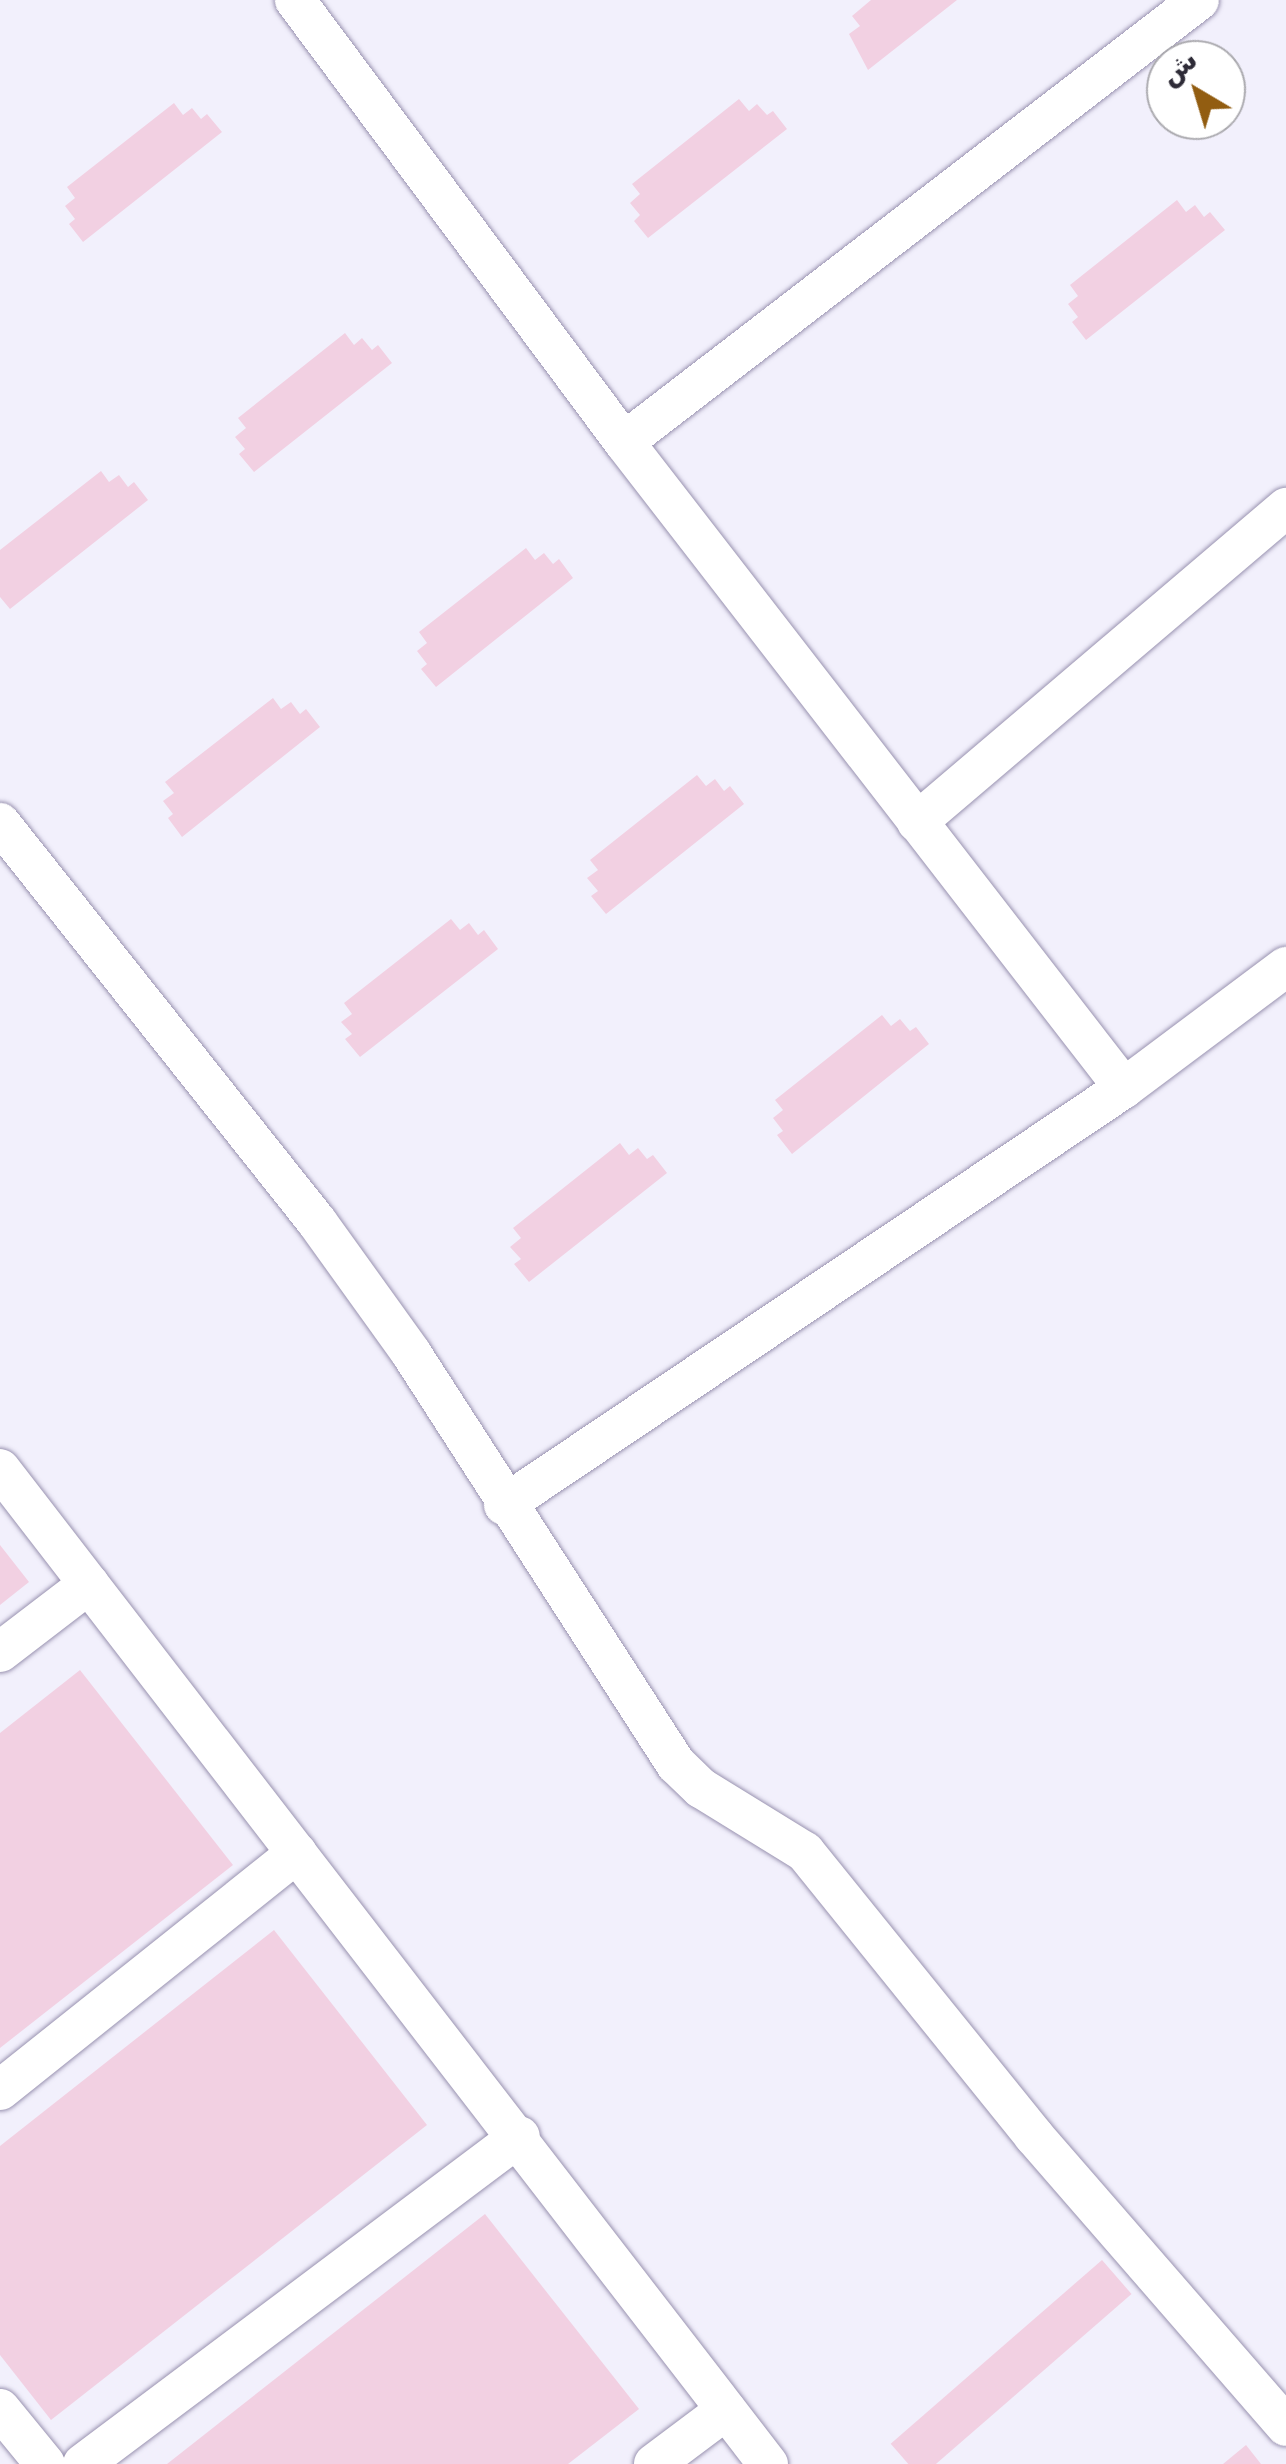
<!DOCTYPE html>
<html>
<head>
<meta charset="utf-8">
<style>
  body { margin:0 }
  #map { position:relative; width:1286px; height:2464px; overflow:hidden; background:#f2f0fc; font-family:"DejaVu Sans","Noto Naskh Arabic",sans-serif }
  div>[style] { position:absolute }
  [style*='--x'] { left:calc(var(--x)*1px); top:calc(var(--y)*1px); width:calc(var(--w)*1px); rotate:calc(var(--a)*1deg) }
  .building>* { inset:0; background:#f2d0e2; transform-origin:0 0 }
  .roads { filter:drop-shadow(0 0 2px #9992b0) drop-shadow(0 0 2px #9992b0) }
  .minor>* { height:40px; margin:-20px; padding:0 20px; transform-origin:20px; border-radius:20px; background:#fff }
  span { translate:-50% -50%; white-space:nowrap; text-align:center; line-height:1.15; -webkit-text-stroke:10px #fff; paint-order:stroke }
  .north { position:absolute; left:1146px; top:40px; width:100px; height:100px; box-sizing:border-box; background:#fff; border:2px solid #abaaaf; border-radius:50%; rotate:322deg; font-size:28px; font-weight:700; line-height:40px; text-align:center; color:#2e2b37 }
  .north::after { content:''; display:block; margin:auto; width:35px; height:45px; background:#925d11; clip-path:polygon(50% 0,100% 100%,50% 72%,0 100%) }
</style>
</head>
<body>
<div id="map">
  <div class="building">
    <i style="clip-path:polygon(871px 0,957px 0,868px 70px,849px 34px,860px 26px,852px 16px)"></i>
    <i style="clip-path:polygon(739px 99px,749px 111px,757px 104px,767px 115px,773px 111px,787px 129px,648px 238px,634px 221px,640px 215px,630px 203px,640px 194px,632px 184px)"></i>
    <i style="clip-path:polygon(174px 103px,183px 115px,192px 108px,201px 119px,207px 114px,222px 132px,83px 242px,69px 224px,75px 219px,65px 206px,75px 198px,67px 187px)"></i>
    <i style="clip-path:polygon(1177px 200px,1186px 212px,1195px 205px,1204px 217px,1210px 212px,1225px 230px,1086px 340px,1072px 322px,1078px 317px,1068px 304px,1078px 296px,1070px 285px)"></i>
    <i style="clip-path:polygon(345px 333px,354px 345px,362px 338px,372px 350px,378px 345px,392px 363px,254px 472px,239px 454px,245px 449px,235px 437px,246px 428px,238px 418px)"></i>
    <i style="clip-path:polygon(101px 471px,109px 482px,119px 475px,128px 487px,134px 482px,148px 500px,10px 609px,0 597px,0 550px)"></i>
    <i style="clip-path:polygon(526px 548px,535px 560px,544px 553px,553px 564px,559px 559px,573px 578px,436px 687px,421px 669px,427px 664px,417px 651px,427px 643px,419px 632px)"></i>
    <i style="clip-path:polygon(273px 698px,281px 709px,291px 702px,300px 714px,306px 709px,320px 727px,182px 837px,168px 818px,173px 814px,163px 801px,174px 793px,165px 782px)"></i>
    <i style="clip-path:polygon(697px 775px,706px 786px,715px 779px,724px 791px,730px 786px,744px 804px,606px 914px,591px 896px,598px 891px,587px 878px,598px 870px,590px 860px)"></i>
    <i style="clip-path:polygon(451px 919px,460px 930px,469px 923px,478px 935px,484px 930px,498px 949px,360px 1057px,345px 1039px,352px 1034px,341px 1022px,352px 1014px,344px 1003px)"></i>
    <i style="clip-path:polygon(882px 1015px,891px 1026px,900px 1019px,910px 1031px,916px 1027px,929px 1044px,792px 1154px,777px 1135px,783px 1131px,773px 1118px,783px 1110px,775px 1100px)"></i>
    <i style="clip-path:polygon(620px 1143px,629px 1155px,638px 1148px,647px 1159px,653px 1155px,667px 1173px,529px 1282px,514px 1264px,521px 1259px,510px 1247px,521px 1238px,513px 1228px)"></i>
    <i style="clip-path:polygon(0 1545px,29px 1582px,0 1605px)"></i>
    <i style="clip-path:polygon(80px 1670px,233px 1865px,0 2048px,0 1733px)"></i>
    <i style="clip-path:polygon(274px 1930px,427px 2125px,51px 2420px,0 2355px,0 2146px)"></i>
    <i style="clip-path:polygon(485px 2214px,639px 2409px,568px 2464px,167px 2464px)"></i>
    <i style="left:1102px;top:2260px;width:45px;height:280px;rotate:49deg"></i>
    <i style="clip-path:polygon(1246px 2445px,1261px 2464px,1223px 2464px)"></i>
  </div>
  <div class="roads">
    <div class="minor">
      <i style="--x:295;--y:0;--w:551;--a:53.34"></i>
      <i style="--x:624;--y:442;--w:817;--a:52.26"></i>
      <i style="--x:624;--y:442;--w:725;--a:-37.55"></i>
      <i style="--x:917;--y:822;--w:485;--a:-40.4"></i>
      <i style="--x:0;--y:823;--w:510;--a:51.53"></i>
      <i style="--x:317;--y:1222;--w:161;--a:54.3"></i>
      <i style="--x:411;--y:1353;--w:489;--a:57.2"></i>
      <i style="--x:676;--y:1764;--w:35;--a:44"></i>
      <i style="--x:701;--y:1788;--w:122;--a:31.6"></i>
      <i style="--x:805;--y:1852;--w:365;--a:51.1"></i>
      <i style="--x:1034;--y:2136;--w:384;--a:49"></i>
      <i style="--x:0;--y:1469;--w:1257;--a:52.34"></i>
      <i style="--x:504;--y:1505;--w:747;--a:-33.92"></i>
      <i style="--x:1124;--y:1088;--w:202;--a:-36.8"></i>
      <i style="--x:0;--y:1652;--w:112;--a:-37.4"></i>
      <i style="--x:0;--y:2090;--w:380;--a:-38.6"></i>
      <i style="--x:0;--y:2409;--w:71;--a:50.7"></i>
      <i style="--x:83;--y:2464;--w:546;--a:-36.89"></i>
      <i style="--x:654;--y:2464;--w:90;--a:-36.9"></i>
    </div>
  </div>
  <div class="north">ش</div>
</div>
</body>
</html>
